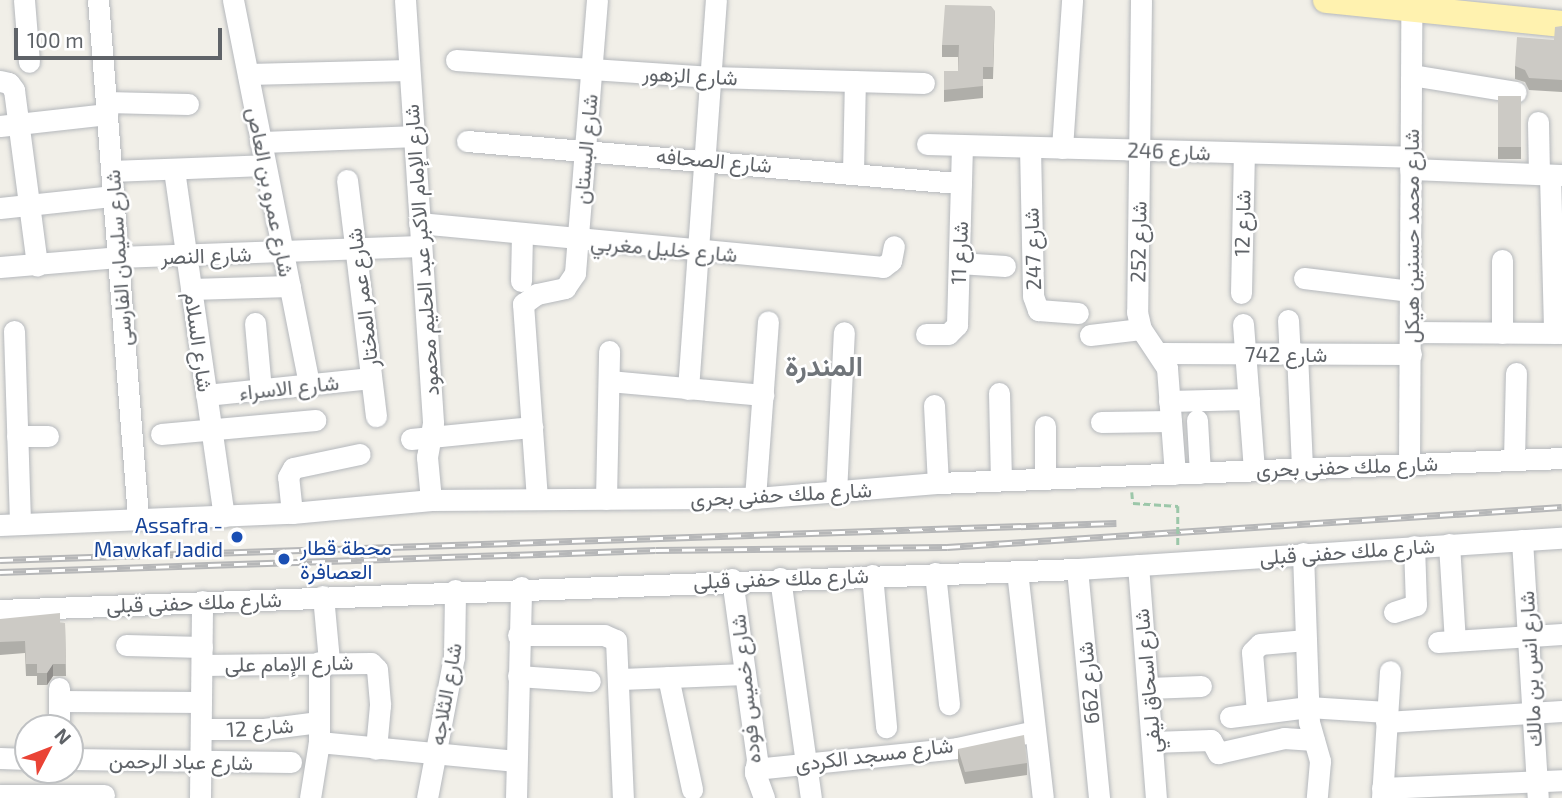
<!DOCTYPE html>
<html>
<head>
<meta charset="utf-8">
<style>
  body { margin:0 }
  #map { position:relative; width:1562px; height:798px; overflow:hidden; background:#f1efe8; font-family:"Exo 2",Vazirmatn,sans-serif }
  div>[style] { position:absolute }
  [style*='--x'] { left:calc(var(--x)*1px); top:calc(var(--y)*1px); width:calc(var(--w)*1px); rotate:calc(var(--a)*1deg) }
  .path>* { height:2.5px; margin-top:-1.25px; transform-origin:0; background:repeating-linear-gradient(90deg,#9cc7a9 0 7px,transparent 0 10.5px) }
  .roads { filter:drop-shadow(0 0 2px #b5b8bc) drop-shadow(0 0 2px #b5b8bc) }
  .minor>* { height:21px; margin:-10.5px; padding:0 10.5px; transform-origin:10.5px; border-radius:10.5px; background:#fff }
  .major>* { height:26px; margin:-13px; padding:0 13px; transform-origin:13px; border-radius:13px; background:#fff2af }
  .rail>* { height:7px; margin-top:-3.5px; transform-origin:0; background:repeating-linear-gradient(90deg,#fff 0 13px,#b6b7b8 0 26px); box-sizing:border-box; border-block:2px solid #b6b7b8 }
  .path-bridge>* { height:2.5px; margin-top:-1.25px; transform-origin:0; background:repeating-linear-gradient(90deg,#9cc7a9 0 7px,transparent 0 10.5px) }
  .wall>* { inset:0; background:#afaea9; transform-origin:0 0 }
  .shaded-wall>* { inset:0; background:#8f8d8a }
  .building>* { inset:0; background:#cccac5; transform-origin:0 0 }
  .dots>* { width:19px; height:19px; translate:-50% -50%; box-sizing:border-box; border:4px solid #fff; border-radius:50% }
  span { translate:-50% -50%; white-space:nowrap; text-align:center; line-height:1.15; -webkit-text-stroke:5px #fff; paint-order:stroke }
  .street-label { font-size:21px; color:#5f6368 }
  .transit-label { font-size:21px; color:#164399 }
  .right { translate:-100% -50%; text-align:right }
  .left { translate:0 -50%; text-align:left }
  .district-label { font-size:28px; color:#70757a; font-weight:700 }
  .north { position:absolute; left:14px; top:714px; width:70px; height:70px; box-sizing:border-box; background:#fff; border:2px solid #bfc1c3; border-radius:50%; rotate:48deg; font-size:19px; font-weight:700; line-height:28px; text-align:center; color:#5f6368 }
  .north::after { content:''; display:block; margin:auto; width:24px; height:32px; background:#ea4335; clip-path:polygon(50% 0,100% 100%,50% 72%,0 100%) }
  .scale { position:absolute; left:14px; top:28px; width:208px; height:32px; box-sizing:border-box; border:4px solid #5f6368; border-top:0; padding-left:9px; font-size:21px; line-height:24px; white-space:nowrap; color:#5f6368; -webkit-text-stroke:5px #fff; paint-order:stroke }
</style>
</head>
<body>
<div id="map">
  <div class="path">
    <i style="--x:1132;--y:492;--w:11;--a:85"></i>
    <i style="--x:1133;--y:503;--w:45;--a:3.8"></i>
  </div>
  <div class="roads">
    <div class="minor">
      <i style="--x:24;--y:0;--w:62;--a:85.4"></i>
      <i style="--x:98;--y:0;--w:519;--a:85.58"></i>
      <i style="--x:233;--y:0;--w:392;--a:78.8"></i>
      <i style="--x:405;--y:0;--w:424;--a:86.2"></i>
      <i style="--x:433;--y:423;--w:35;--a:100"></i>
      <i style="--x:427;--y:457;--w:43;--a:84.7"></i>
      <i style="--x:1141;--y:0;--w:312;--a:90.7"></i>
      <i style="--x:1137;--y:312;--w:17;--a:77"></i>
      <i style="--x:1141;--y:329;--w:47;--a:56.3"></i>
      <i style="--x:1167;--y:368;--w:106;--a:85.7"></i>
      <i style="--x:456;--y:60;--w:256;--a:3.8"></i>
      <i style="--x:711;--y:77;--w:213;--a:1.6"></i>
      <i style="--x:248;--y:74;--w:161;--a:-1.4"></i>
      <i style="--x:1412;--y:75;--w:105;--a:9.3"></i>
      <i style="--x:0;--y:81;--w:9;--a:13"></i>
      <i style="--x:9;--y:83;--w:9;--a:54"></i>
      <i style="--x:14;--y:90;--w:177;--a:82.5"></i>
      <i style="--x:106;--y:102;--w:82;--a:1.4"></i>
      <i style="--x:1538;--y:122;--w:52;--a:88.9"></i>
      <i style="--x:0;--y:126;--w:108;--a:-6.4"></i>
      <i style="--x:467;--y:141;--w:496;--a:4.9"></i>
      <i style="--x:260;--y:142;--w:153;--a:-2.2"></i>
      <i style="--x:927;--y:144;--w:483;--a:1.5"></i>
      <i style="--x:1030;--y:147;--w:149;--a:88.8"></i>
      <i style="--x:1033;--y:296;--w:15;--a:70"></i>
      <i style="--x:1038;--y:310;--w:40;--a:4.3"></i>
      <i style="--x:1062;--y:148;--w:148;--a:-86.1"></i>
      <i style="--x:1410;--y:169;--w:152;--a:2.3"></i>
      <i style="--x:174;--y:170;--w:350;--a:81.8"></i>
      <i style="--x:111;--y:171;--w:153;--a:-2.2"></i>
      <i style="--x:853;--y:173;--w:92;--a:-88.8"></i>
      <i style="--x:1550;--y:175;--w:158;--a:88.5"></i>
      <i style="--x:347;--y:180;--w:238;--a:83"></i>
      <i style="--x:0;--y:208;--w:114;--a:-6.1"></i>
      <i style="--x:419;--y:223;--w:466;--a:5.4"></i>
      <i style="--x:883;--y:267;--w:10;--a:-37"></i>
      <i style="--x:891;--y:261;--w:15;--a:-79"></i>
      <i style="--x:1502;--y:260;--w:73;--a:90"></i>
      <i style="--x:959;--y:263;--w:46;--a:3.7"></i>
      <i style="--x:0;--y:267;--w:118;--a:-4.8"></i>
      <i style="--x:118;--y:257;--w:302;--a:-2.1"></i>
      <i style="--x:1304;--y:278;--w:107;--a:7"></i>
      <i style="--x:521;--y:281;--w:47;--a:-88.8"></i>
      <i style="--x:191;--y:289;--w:99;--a:-1.7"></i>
      <i style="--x:1241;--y:293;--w:139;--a:-88.8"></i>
      <i style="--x:1288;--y:320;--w:33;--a:87"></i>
      <i style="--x:255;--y:323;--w:67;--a:84.9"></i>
      <i style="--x:1243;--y:324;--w:146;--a:85.7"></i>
      <i style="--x:14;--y:331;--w:193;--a:88.2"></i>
      <i style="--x:1410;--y:332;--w:152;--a:0.4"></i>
      <i style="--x:926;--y:334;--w:22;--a:0"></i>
      <i style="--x:948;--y:334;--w:13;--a:-45"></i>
      <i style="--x:957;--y:325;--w:180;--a:-88.4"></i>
      <i style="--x:1090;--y:335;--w:51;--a:-6.7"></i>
      <i style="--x:1160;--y:353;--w:251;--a:0.2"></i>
      <i style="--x:1297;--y:353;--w:115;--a:87.5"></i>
      <i style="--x:609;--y:381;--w:155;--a:5.2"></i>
      <i style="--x:688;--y:389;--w:390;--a:-85.9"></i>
      <i style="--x:999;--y:393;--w:87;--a:88.7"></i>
      <i style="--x:206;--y:395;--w:166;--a:-5.9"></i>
      <i style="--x:1169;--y:401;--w:80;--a:-1.4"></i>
      <i style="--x:934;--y:405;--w:78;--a:87.1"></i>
      <i style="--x:1197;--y:420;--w:53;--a:86.8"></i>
      <i style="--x:1101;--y:422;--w:70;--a:-0.8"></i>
      <i style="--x:161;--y:434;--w:155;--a:-5.2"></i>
      <i style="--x:17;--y:436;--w:31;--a:0"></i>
      <i style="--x:411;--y:439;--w:122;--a:-5.7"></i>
      <i style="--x:1514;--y:460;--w:87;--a:-88.7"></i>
      <i style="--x:1409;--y:464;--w:456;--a:-89.7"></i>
      <i style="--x:1045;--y:478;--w:52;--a:-90"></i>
      <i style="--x:836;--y:493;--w:161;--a:-87.2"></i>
      <i style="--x:755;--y:498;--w:177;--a:-85.8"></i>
      <i style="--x:537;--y:499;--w:196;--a:-94.1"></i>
      <i style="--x:523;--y:304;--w:17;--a:-36"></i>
      <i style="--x:537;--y:294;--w:29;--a:-12"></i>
      <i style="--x:565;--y:288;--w:18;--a:-56"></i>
      <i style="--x:575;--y:273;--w:274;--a:-85.4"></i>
      <i style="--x:606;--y:499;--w:148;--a:-88.8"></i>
      <i style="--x:292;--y:513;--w:36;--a:-96"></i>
      <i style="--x:288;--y:477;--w:10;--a:-61"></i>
      <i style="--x:293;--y:468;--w:68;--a:-11.8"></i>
      <i style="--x:0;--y:525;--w:292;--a:-2.4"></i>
      <i style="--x:292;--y:513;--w:140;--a:-5.3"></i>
      <i style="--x:431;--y:500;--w:324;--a:-0.4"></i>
      <i style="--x:755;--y:498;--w:184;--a:-4.7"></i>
      <i style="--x:938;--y:483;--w:625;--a:-2.29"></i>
      <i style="--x:1522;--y:540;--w:258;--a:86.5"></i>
      <i style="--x:1449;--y:544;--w:97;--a:86.5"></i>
      <i style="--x:1303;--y:553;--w:169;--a:88"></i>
      <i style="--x:1309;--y:722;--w:41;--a:74.2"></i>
      <i style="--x:1320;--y:761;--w:37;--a:95"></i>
      <i style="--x:1138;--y:565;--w:234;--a:85.6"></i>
      <i style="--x:1077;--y:569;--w:230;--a:84.5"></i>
      <i style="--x:1017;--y:571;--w:228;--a:83.5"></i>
      <i style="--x:935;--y:573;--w:132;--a:83.9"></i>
      <i style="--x:872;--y:575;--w:153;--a:84.7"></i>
      <i style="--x:780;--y:578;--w:222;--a:82"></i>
      <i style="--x:732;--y:579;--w:183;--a:82.1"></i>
      <i style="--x:757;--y:760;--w:13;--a:99"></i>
      <i style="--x:755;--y:773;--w:27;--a:70"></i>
      <i style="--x:323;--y:596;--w:65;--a:84.7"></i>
      <i style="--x:0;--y:610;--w:1078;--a:-2.18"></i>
      <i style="--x:1077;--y:569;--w:486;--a:-3.7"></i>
      <i style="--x:1394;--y:612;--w:23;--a:-18"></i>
      <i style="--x:1416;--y:605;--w:59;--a:-91.9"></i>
      <i style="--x:518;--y:635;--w:86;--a:0"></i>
      <i style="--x:604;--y:635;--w:13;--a:23"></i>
      <i style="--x:616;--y:640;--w:158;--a:87.5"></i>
      <i style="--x:1438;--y:642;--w:124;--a:-3.7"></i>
      <i style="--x:126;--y:645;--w:76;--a:1.5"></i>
      <i style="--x:202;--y:665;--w:169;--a:-0.7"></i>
      <i style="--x:371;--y:663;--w:8;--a:45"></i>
      <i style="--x:377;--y:669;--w:36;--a:85"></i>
      <i style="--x:380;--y:705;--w:44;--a:95.2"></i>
      <i style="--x:518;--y:676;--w:72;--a:4"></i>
      <i style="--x:668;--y:677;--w:115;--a:77.9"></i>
      <i style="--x:621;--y:679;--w:124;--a:-2.3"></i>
      <i style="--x:59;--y:688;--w:40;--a:90"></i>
      <i style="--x:1148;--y:688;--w:53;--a:-2.2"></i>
      <i style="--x:59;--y:701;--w:142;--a:0.4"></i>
      <i style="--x:1257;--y:712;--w:60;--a:-94.8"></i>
      <i style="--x:1252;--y:652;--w:11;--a:-45"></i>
      <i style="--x:1260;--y:644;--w:46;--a:-5"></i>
      <i style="--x:1230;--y:717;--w:79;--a:-7.3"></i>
      <i style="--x:1308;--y:707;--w:79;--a:3.6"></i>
      <i style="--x:1386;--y:722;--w:176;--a:-3.6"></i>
      <i style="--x:201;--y:729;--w:63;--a:0"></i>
      <i style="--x:264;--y:729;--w:55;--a:-7.3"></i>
      <i style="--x:319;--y:742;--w:198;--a:5.5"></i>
      <i style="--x:1152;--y:742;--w:59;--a:-1.9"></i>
      <i style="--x:1211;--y:740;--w:15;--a:62"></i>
      <i style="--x:1218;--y:753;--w:68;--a:-12.8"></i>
      <i style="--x:1284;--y:738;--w:30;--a:4"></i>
      <i style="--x:0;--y:758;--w:28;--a:2"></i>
      <i style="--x:70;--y:759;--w:221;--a:0.8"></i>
      <i style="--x:755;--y:769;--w:203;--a:-5.9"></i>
      <i style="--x:957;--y:748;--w:80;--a:-12.3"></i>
      <i style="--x:1382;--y:788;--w:180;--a:-2.5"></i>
      <i style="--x:0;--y:795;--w:104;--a:0"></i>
      <i style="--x:200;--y:798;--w:197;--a:-89.4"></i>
      <i style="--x:310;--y:798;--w:57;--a:-80.9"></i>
      <i style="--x:319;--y:742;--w:80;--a:-90"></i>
      <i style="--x:427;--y:798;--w:144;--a:-79.2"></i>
      <i style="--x:454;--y:657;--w:67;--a:-89.1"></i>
      <i style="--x:516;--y:798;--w:211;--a:-88.6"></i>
      <i style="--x:1382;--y:798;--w:127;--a:-86.4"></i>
    </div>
    <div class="major">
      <i style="--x:1326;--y:0;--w:237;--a:5.8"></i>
    </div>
  </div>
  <div class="rail">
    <i style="--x:0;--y:560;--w:1117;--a:-1.9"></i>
    <i style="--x:0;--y:572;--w:656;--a:-1.92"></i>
    <i style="--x:656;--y:550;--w:291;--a:-0.6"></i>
    <i style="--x:947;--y:547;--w:616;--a:-3.72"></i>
  </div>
  <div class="path-bridge">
    <i style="--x:1178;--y:506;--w:39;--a:90"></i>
  </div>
  <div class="wall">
    <i style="clip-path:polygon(995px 11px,993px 79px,983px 79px,983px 98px,944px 102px,944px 71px,958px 71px,958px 57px,942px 57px,942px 45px)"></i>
    <i style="clip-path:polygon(1562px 26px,1562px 92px,1529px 90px,1525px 82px,1515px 79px,1515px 66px,1554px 40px)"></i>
    <i style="left:1498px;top:96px;width:23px;height:63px"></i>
    <i style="clip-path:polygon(0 619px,65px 623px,66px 676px,53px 676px,47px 685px,37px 685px,37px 676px,26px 676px,25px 653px,0 655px)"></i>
    <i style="clip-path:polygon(958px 749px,1027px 763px,1027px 775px,965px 784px,958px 761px)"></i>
  </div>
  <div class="shaded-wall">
    <i style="clip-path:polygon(53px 664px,53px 676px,47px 685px,47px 673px)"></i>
  </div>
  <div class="building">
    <i style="clip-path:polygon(945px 5px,991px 6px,995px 11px,993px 67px,983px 67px,983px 86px,944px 90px,944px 71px,958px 71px,959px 45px,942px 45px)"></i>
    <i style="clip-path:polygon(1562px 26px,1562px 80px,1529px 78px,1525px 70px,1515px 66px,1517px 37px,1554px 40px,1555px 27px)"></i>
    <i style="left:1498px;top:96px;width:23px;height:51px"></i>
    <i style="clip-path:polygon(60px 613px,60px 623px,65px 623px,66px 664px,53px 664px,47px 673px,37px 673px,37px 664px,26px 664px,25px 641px,0 642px,0 619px)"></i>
    <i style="clip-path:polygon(1024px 735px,1027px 763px,965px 772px,958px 749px)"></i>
  </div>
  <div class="dots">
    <i style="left:237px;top:537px;background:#1a4fb4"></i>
    <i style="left:284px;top:559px;background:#1a4fb4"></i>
  </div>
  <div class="street-label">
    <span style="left:690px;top:75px;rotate:3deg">شارع الزهور</span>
    <span style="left:585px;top:149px;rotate:-85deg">شارع البستان</span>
    <span style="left:1169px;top:151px;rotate:2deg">شارع 246</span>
    <span style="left:714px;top:160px;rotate:5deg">شارع الصحافه</span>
    <span style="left:271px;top:192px;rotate:79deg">شارع عمرو بن العاص</span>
    <span style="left:1242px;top:223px;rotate:-89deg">شارع 12</span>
    <span style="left:1411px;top:236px;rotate:-90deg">شارع محمد حسنين هيكل</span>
    <span style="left:1138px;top:242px;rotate:-89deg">شارع 252</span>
    <span style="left:664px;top:248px;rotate:5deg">شارع خليل مغربي</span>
    <span style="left:1032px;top:249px;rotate:-92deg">شارع 247</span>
    <span style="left:421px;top:250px;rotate:-94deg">شارع الإمام الاكبر عبد الحليم محمود</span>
    <span style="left:959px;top:253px;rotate:-88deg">شارع 11</span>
    <span style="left:206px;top:255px;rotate:-2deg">شارع النصر</span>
    <span style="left:118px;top:258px;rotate:-94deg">شارع سليمان الفارسى</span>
    <span style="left:362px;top:298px;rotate:-97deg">شارع عمر المختار</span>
    <span style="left:199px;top:342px;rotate:82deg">شارع السلام</span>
    <span style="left:1286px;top:354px">شارع 742</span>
    <span style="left:289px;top:387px;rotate:-6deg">شارع الاسراء</span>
    <span style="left:1347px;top:466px;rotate:-2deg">شارع ملك حفنى بحرى</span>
    <span style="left:781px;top:494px;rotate:-3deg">شارع ملك حفنى بحرى</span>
    <span style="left:1347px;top:551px;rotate:-4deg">شارع ملك حفنى قبلى</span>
    <span style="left:781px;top:578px;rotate:-2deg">شارع ملك حفنى قبلى</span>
    <span style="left:194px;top:602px;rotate:-2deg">شارع ملك حفنى قبلى</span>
    <span style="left:289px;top:663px;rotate:-1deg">شارع الإمام على</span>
    <span style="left:1530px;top:669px;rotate:-93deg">شارع انس بن مالك</span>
    <span style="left:1147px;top:681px;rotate:-95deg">شارع اسحاق ليفي</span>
    <span style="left:1088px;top:683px;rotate:-95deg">شارع 662</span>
    <span style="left:745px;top:689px;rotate:-96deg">شارع خميس فوده</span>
    <span style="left:445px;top:694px;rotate:-80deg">شارع الثلاجه</span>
    <span style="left:260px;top:727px;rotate:-4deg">شارع 12</span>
    <span style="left:874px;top:754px;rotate:-7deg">شارع مسجد الكردى</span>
    <span style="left:181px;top:761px;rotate:1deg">شارع عباد الرحمن</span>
  </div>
  <div class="transit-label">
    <span class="right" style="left:223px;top:537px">Assafra -<br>Mawkaf Jadid</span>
    <span class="left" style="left:300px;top:559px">محطة قطار<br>العصافرة</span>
  </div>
  <div class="district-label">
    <span style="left:824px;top:365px">المندرة</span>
  </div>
  <div class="north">N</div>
  <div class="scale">100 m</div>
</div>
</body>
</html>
